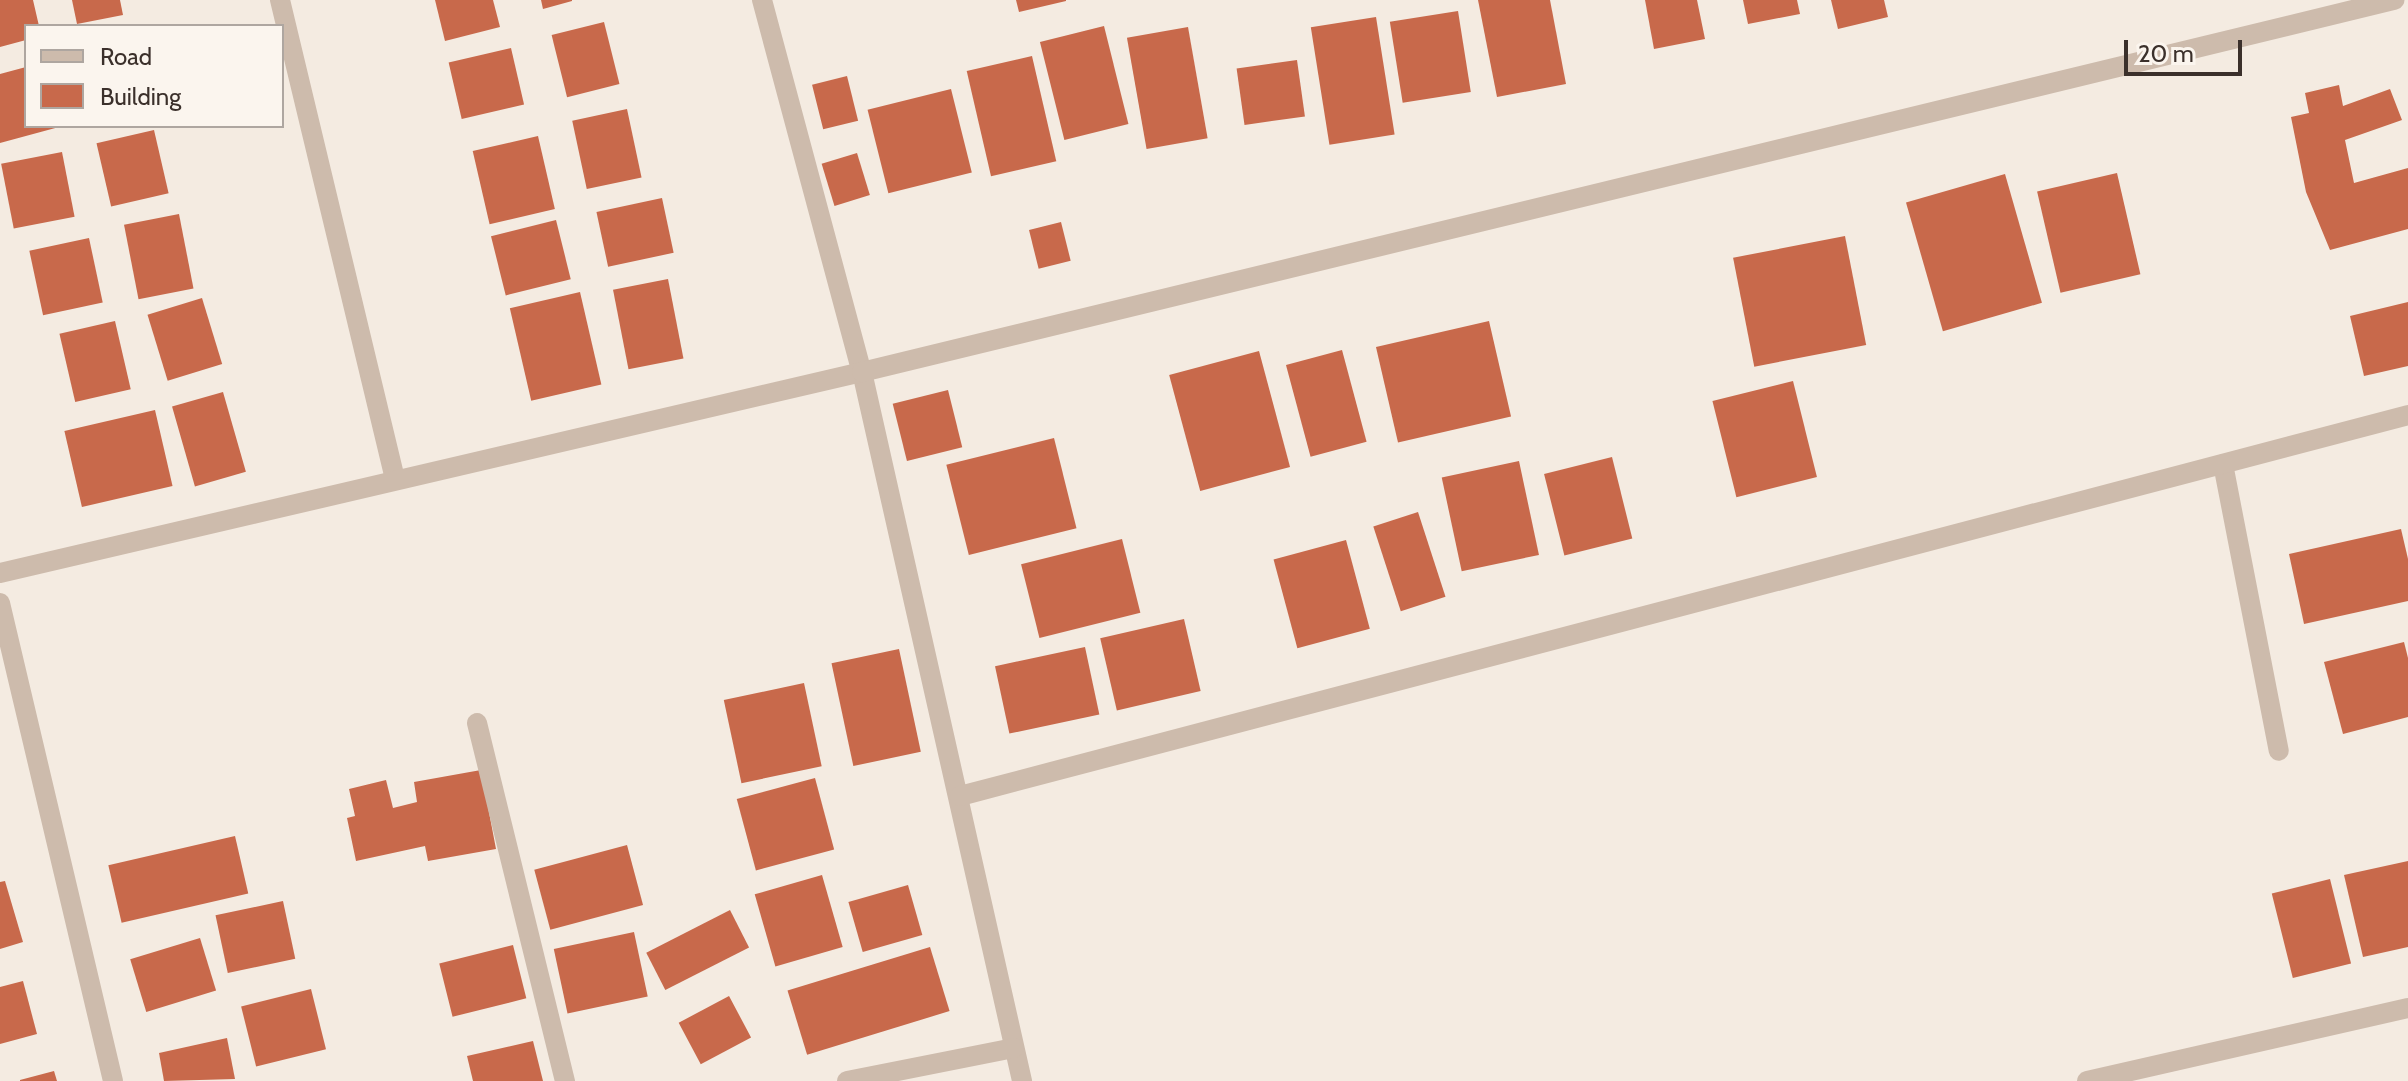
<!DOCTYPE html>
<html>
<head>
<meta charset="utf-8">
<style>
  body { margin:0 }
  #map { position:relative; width:2408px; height:1081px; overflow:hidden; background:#f4ebe1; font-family:Cabin,sans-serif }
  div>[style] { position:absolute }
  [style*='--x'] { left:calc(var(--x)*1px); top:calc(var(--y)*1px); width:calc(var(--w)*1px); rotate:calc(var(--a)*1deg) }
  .building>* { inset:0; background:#c8694b; transform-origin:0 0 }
  .minor>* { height:20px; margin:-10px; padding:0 10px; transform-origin:10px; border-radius:10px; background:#cdbbac }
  span { translate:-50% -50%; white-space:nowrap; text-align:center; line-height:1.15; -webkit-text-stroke:8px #fbf5ee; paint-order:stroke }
  .legend { position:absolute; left:24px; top:24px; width:260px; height:104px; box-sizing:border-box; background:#fbf5ee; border:2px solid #aea6a0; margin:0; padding:10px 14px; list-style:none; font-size:24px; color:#3b302b }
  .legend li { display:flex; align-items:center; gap:16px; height:40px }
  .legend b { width:40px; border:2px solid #aea6a0 }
  .scale { position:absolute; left:2124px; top:40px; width:118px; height:36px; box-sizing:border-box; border:4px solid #3b302b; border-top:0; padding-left:10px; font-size:24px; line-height:28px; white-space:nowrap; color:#3b302b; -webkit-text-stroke:6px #fbf5ee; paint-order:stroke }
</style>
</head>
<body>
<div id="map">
  <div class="building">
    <i style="clip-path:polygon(0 0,33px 0,39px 26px,26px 26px,26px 40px,0 47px)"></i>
    <i style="clip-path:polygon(72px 0,120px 0,123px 15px,77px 24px)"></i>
    <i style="clip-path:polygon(435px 0,493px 0,500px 27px,445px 41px)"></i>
    <i style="clip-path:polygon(541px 0,572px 0,572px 1px,543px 9px)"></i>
    <i style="clip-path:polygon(1016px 0,1066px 0,1066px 1px,1019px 12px)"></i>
    <i style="clip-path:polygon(1478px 0,1550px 0,1566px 84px,1497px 97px)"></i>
    <i style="clip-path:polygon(1645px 0,1697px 0,1705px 39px,1654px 49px)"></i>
    <i style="clip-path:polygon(1743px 0,1797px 0,1800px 14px,1748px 24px)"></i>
    <i style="clip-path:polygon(1831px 0,1884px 0,1888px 17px,1838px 29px)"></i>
    <i style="left:1458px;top:11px;width:82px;height:69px;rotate:81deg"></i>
    <i style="left:1376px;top:17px;width:119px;height:66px;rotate:81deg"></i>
    <i style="left:604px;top:22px;width:64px;height:54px;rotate:76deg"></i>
    <i style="left:1104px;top:26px;width:101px;height:66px;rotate:76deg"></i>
    <i style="left:1188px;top:27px;width:113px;height:62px;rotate:80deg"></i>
    <i style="left:511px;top:48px;width:58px;height:64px;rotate:77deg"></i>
    <i style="left:1032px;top:56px;width:108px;height:67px;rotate:77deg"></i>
    <i style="left:1297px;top:60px;width:57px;height:61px;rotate:82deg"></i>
    <i style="clip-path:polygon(26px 67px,26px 126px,59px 127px,0 143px,0 74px)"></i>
    <i style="left:847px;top:76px;width:46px;height:36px;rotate:76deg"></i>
    <i style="clip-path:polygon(2339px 85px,2343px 106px,2390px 89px,2402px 120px,2345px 140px,2354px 183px,2408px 168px,2408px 229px,2330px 250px,2306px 192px,2291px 117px,2309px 113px,2305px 93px)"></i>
    <i style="left:951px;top:89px;width:86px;height:86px;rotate:76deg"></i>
    <i style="left:627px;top:109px;width:70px;height:56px;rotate:78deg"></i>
    <i style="left:154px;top:130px;width:65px;height:59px;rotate:77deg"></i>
    <i style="left:538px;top:136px;width:75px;height:67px;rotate:77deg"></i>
    <i style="left:62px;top:152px;width:66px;height:62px;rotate:79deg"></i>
    <i style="left:857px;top:153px;width:44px;height:37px;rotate:73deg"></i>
    <i style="left:2117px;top:173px;width:104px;height:82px;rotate:77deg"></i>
    <i style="left:2005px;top:174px;width:134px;height:103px;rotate:74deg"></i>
    <i style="left:662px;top:198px;width:56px;height:67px;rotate:78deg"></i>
    <i style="left:179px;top:214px;width:76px;height:56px;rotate:79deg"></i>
    <i style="left:556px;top:220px;width:61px;height:67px;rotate:76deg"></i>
    <i style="left:1061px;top:222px;width:40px;height:33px;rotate:76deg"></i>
    <i style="left:1845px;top:236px;width:111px;height:114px;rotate:79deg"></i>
    <i style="left:89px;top:238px;width:66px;height:61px;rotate:78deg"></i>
    <i style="left:668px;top:279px;width:81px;height:56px;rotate:79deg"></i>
    <i style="left:580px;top:292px;width:95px;height:72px;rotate:77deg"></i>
    <i style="left:202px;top:298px;width:69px;height:57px;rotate:73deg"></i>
    <i style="clip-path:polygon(2408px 302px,2408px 366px,2364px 376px,2350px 316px)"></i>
    <i style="left:115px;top:321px;width:70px;height:57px;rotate:77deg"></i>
    <i style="left:1489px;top:321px;width:98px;height:116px;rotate:77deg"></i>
    <i style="left:1342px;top:350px;width:95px;height:58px;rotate:75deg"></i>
    <i style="left:1259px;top:351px;width:120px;height:93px;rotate:75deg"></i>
    <i style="left:1793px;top:381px;width:99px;height:83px;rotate:76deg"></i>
    <i style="left:948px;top:390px;width:59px;height:57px;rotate:76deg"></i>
    <i style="left:223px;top:392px;width:83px;height:53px;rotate:74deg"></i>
    <i style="left:155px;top:410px;width:78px;height:93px;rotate:77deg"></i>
    <i style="left:1054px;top:438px;width:93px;height:111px;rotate:76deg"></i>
    <i style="left:1612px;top:457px;width:84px;height:70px;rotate:76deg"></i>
    <i style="left:1519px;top:461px;width:96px;height:79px;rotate:78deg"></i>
    <i style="left:1418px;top:512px;width:89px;height:47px;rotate:72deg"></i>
    <i style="clip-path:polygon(2401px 529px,2408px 559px,2408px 601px,2304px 624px,2289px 554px)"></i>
    <i style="left:1122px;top:539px;width:76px;height:104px;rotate:76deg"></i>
    <i style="left:1346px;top:540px;width:92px;height:75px;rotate:75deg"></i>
    <i style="left:1184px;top:619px;width:74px;height:86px;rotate:77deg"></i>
    <i style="clip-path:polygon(2404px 642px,2408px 658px,2408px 717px,2343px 734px,2324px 662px)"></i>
    <i style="left:1085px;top:647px;width:69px;height:92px;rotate:78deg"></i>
    <i style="left:899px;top:649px;width:105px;height:69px;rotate:78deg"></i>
    <i style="left:804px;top:683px;width:85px;height:82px;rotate:78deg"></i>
    <i style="clip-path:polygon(481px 770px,496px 849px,428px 861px,425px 846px,356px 861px,347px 818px,355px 816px,349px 789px,386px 780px,393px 808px,417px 802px,414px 782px)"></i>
    <i style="left:815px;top:778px;width:74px;height:81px;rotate:75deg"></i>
    <i style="left:235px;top:836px;width:59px;height:130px;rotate:77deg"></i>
    <i style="left:627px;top:845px;width:62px;height:96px;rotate:75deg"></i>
    <i style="clip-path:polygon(2408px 861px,2408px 947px,2363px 957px,2344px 875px)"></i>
    <i style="left:822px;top:875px;width:75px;height:70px;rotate:74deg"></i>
    <i style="left:2330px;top:879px;width:87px;height:60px;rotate:76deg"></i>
    <i style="clip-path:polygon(5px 881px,23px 942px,0 949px,0 882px)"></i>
    <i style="left:908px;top:885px;width:52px;height:62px;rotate:74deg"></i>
    <i style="left:283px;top:901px;width:59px;height:69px;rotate:78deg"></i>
    <i style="left:730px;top:910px;width:42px;height:94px;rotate:63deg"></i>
    <i style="left:634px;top:932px;width:66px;height:82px;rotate:78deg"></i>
    <i style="left:200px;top:938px;width:55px;height:73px;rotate:73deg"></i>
    <i style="left:513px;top:945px;width:55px;height:76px;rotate:76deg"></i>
    <i style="left:930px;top:947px;width:67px;height:149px;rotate:73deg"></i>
    <i style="clip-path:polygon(23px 981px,37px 1034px,0 1044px,0 987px)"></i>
    <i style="left:311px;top:989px;width:62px;height:72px;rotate:76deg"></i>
    <i style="left:729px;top:996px;width:47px;height:57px;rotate:62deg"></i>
    <i style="clip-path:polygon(227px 1038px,235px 1079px,164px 1081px,159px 1053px)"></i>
    <i style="clip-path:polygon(533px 1041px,543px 1081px,473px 1081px,467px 1056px)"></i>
    <i style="clip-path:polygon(54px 1071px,57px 1081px,20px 1081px,20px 1080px)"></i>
  </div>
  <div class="minor">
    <i style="--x:280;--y:0;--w:493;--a:76.5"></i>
    <i style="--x:762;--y:0;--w:385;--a:75"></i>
    <i style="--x:862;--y:372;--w:727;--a:77.28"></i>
    <i style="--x:2223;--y:464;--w:292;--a:79"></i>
    <i style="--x:0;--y:573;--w:885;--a:-13.13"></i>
    <i style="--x:862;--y:372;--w:1577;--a:-13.65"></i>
    <i style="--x:0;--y:603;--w:491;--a:76.7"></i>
    <i style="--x:477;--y:723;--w:369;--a:76.2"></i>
    <i style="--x:960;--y:796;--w:1497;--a:-14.74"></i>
    <i style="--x:847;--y:1081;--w:170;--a:-11.2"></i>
    <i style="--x:2087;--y:1081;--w:329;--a:-12.8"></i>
  </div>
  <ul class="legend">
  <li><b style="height:10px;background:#cdbbac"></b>Road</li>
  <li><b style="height:22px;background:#c8694b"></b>Building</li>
  </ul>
  <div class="scale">20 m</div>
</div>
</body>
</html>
